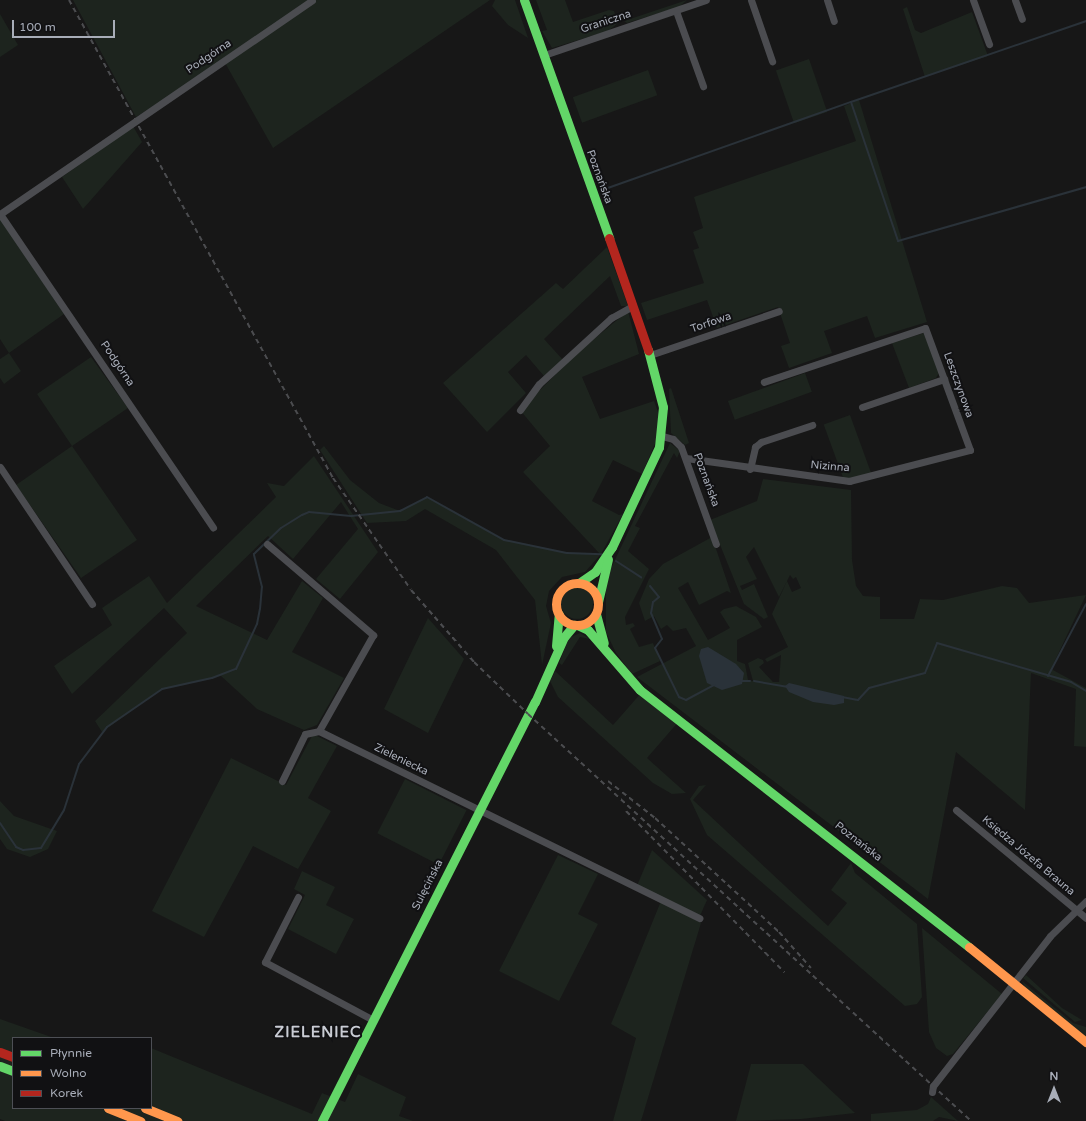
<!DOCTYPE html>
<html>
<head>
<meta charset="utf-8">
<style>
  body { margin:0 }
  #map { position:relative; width:1086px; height:1121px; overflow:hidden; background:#171717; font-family:"Varela Round",sans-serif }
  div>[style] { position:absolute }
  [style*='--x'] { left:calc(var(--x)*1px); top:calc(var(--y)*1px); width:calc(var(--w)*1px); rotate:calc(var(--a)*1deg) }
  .green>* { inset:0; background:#1d241e; transform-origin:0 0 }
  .round { border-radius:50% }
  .water>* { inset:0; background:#2a3239 }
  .stream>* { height:2px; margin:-1px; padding:0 1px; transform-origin:1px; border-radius:1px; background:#2a3239 }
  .street>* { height:7px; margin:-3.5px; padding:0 3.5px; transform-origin:3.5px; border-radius:3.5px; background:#4b4c50 }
  .fast>* { height:9px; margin:-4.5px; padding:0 4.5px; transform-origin:4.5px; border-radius:4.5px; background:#63d668 }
  .slow>* { height:9px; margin:-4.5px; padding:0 4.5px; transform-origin:4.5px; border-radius:4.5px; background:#ff974d }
  .slow>.ring { margin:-4.5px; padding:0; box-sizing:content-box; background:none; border:9px solid #ff974d; border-radius:50% }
  .jam>* { height:9px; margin:-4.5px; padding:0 4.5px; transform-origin:4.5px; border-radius:4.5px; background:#b3261e }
  .rail>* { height:2px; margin-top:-1px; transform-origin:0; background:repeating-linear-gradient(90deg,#4b4c4f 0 5px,transparent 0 9px) }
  span { translate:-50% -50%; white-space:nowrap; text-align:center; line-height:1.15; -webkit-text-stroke:4px #111113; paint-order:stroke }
  .street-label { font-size:11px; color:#a8adb8 }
  .district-label { font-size:15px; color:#c9ccd4; font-weight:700; letter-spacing:1px }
  .legend { position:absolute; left:12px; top:1037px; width:140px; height:72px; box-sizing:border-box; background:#111113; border:1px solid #4d4f55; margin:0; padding:5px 7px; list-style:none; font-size:12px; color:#a8adb8 }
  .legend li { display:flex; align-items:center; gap:8px; height:20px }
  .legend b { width:20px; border:1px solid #4d4f55 }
  .north { position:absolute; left:1034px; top:1069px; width:40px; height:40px; -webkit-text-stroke:3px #111113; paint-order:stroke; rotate:0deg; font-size:11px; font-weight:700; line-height:16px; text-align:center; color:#a8adb8 }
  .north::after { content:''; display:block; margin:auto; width:14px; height:18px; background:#a8adb8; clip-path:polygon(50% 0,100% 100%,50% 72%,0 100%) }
  .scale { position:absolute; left:12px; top:20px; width:103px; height:18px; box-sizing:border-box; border:2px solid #a8adb8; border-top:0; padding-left:5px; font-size:12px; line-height:14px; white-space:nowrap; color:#a8adb8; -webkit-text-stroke:3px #111113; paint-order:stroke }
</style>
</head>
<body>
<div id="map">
  <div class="green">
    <i style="clip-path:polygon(73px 0,310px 0,240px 50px,316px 0,490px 0,273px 148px,224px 61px,136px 117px)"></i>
    <i style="clip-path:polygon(495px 0,515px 0,528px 38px,508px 25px,492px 6px)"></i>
    <i style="clip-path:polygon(536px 0,565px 0,573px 22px,609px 10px,614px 11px,618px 23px,608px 31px,552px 48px,542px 31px,547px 30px)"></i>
    <i style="clip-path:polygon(687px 0,679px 7px,627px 23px,624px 21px)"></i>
    <i style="clip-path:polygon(907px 7px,915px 30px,921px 33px,972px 12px,988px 56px,925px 77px,903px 9px)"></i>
    <i style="clip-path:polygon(0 14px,18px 45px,0 57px)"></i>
    <i style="left:809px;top:59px;width:56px;height:35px;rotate:71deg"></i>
    <i style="left:648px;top:70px;width:27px;height:80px;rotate:70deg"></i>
    <i style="clip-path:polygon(859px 100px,927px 322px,875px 338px,867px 316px,824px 331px,832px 353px,789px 368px,781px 346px,790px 343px,778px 307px,717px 328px,707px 300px,647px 320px,641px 303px,704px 283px,693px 250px,699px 248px,693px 232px,703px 228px,694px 197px,856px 141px,844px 106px)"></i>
    <i style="clip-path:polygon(133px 126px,142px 142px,83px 209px,62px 177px)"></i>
    <i style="clip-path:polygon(0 218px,64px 314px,9px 353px,21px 371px,4px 384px,0 378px,0 359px,9px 353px,0 339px)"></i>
    <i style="clip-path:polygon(607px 247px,628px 306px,621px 306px,610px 276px,544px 339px,563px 360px,544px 376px,526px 355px,508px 372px,526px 393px,487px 432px,443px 383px,556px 283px,563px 289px)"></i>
    <i style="clip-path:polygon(628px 311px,639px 354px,582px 377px,600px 419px,654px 401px,659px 415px,657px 439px,642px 474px,613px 460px,592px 501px,619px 515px,623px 514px,601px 554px,585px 572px,562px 577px,549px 591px,546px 606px,551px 623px,542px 665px,535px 600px,496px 550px,425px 509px,406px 521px,367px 523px,320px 450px,324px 446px,350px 480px,379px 503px,400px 511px,427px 497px,504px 540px,567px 553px,600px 554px,523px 472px,550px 446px,520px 410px,576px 354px)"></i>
    <i style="clip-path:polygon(924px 333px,939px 373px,936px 378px,909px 388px,892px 343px)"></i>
    <i style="clip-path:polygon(91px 357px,128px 408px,72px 446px,137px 540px,81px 578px,16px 485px,72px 446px,37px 394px)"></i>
    <i style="left:805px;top:373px;width:20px;height:82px;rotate:70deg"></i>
    <i style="clip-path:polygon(669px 389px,671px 388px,689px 443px,685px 445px,671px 433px)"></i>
    <i style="left:850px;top:415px;width:62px;height:28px;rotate:70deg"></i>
    <i style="clip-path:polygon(670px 443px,680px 451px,677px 458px,674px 453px,635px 526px,640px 528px,628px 551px,649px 569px,625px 617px,626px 625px,633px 623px,635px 626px,630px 629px,639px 647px,653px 643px,660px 661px,632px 674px,616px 653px,606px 632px,606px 579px)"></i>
    <i style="clip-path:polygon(314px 456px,378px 552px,340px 599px,316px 579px,358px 529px,341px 502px,293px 559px,268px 536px,196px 606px,267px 640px,302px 581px,323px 598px,292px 652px,344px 678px,317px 725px,304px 730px,257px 709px,221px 676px,162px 689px,102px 732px,95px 721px,187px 633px,164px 608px,72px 694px,54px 666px,112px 625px,102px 608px,149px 576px,167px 603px,276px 497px,267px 483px,284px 486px)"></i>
    <i style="clip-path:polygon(763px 479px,851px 490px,852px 560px,856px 586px,863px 596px,880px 597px,880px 619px,914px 619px,920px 599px,943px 600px,1002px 586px,1017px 588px,1029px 603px,1086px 595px,1051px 669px,1086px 688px,1086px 747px,1074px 746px,1076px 689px,1031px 673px,1025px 810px,956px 752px,928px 899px,637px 677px,696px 646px,686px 628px,673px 631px,667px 625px,661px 629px,654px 616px,645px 621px,639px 603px,649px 579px,663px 564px,712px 537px,731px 593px,727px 591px,699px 605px,688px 582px,678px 588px,708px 640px,730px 628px,720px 612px,724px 609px,736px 606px,756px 617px,762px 627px,737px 640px,737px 661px,745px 664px,748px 680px,753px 681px,748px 663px,758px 658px,763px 660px,764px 663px,759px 667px,773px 682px,779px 682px,781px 655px,767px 662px,765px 659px,788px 647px,772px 614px,787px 581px,792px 592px,801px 588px,796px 577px,793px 579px,790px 575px,779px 597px,754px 547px,746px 557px,757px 579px,740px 586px,742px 590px,754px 584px,768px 617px,764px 619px,744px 604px,710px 520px,757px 501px)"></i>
    <i class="round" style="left:561px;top:587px;width:32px;height:32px"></i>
    <i style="clip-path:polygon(428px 618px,464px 659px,428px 733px,384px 709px)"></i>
    <i style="clip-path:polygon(580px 633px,590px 639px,580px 637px,562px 665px,559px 663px,569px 638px)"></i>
    <i style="clip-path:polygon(555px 671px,613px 725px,642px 692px,680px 720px,647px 758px,686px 793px,672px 794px,653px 783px,558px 697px,550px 681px)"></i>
    <i style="clip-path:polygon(313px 734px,337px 746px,308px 798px,331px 811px,298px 869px,253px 846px,204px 937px,152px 911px,231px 758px,286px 785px)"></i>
    <i style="left:405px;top:779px;width:69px;height:61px;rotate:27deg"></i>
    <i style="clip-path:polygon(706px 785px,693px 800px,828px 926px,847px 903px,831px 890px,851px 863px,855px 873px,917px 924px,922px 997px,917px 1004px,905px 1006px,707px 835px,690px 799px,699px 786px)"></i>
    <i style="clip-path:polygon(0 801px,14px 816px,57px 831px,48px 849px,30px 857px,7px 849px,0 839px)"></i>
    <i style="clip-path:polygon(652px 850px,707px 900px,699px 918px,636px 888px)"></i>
    <i style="clip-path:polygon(558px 855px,598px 874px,578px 914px,598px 924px,559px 1001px,499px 971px)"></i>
    <i style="clip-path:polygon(302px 871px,335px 887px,326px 905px,354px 919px,336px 954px,288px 929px,305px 895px,294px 889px)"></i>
    <i style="clip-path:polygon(661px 901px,701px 923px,641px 1121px,613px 1121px,636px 1038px,611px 1024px)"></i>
    <i style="clip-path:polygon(922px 928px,1002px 994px,953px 1054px,947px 1056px,936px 1048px,929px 1032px)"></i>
    <i style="clip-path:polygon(1026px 975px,1062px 1008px,1082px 1020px,1075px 1022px,1023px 978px)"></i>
    <i style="clip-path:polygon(1022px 981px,1073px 1023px,1086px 1027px,1086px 1037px,1025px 987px)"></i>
    <i style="clip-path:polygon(0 1019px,54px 1038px,13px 1038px,13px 1108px,151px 1108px,151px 1048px,312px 1114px,322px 1093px,345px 1102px,358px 1074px,406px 1097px,399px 1116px,413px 1121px,5px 1121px,0 1119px)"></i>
    <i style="clip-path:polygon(751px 1064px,803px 1064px,855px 1113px,801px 1119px,736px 1121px)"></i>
    <i style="clip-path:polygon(931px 1097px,958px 1121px,939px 1117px,933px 1121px,871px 1121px,871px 1114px,917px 1110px,928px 1104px)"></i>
  </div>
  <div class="water">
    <i style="clip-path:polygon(708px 647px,736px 664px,744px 673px,742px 684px,722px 690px,707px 683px,699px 656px,701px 649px)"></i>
    <i style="clip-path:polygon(789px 683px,844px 696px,844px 703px,834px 705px,813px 702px,789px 692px,785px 686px)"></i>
  </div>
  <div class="stream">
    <i style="--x:851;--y:102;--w:249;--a:-19"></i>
    <i style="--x:605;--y:189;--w:261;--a:-19.5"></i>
    <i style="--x:851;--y:102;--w:147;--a:71.3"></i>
    <i style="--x:898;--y:241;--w:196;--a:-16"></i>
    <i style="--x:616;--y:561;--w:30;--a:33"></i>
    <i style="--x:650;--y:586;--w:14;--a:51"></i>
    <i style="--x:659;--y:597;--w:8;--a:140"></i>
    <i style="--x:653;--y:602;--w:11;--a:100"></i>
    <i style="--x:651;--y:613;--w:28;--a:67"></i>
    <i style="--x:662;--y:639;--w:11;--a:128"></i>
    <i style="--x:655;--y:648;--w:55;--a:63.9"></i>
    <i style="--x:679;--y:697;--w:8;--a:23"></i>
    <i style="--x:686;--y:700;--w:32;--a:-28"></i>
    <i style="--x:1048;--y:676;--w:81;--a:-62.2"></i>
    <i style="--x:741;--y:681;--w:9;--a:0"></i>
    <i style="--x:754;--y:681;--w:36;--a:10"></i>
    <i style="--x:842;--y:697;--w:16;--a:11"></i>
    <i style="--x:858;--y:700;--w:16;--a:-47"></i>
    <i style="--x:869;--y:688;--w:58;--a:-15"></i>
    <i style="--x:925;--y:673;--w:32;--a:-68"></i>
    <i style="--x:937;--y:643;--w:140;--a:16.2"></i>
    <i style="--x:1071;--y:682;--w:17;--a:31"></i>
    <i style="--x:0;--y:823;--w:29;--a:56"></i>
    <i style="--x:16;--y:847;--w:8;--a:23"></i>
    <i style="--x:23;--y:850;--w:18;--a:-6"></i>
    <i style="--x:41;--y:848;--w:44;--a:-58.8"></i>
    <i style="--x:64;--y:810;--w:48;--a:-71.9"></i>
    <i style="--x:79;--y:764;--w:46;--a:-52.9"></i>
    <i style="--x:107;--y:727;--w:67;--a:-34.6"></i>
    <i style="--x:162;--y:689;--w:51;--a:-12.4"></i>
    <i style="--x:212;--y:678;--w:26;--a:-21"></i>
    <i style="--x:236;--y:669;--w:50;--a:-65"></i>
    <i style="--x:257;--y:624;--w:15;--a:-79"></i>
    <i style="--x:260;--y:609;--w:22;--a:-85"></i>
    <i style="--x:262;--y:587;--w:34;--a:-104"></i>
    <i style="--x:254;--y:554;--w:37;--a:-44"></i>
    <i style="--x:281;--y:528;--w:25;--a:-32"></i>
    <i style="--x:302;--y:515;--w:8;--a:-23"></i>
    <i style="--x:309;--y:512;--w:42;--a:5.4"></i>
    <i style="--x:351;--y:516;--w:49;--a:-5.8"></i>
    <i style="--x:400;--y:511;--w:30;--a:-27"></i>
    <i style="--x:427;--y:497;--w:88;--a:29.2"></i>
    <i style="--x:504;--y:540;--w:64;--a:11.7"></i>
    <i style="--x:567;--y:553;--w:35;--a:2"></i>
  </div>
  <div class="street">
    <i style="--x:751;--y:0;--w:65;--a:71"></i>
    <i style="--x:827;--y:0;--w:22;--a:72"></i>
    <i style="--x:973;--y:0;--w:47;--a:70"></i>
    <i style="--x:1015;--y:0;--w:20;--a:70"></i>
    <i style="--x:676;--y:11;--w:80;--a:70.2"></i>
    <i style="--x:544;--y:55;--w:171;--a:-18.8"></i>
    <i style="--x:0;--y:214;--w:379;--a:55.8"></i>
    <i style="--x:0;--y:214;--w:378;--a:-34.4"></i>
    <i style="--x:650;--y:355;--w:136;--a:-18.8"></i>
    <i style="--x:862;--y:407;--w:87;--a:-18.9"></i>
    <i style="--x:520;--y:410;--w:32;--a:-54"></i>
    <i style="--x:539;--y:384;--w:98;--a:-42.5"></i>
    <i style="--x:611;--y:318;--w:25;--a:-29"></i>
    <i style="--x:662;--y:436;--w:11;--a:15"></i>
    <i style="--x:673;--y:439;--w:11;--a:45"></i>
    <i style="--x:681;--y:447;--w:103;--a:70.2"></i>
    <i style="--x:686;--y:458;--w:165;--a:8"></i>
    <i style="--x:849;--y:481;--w:125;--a:-14.4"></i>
    <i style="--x:970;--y:450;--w:130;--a:-110.2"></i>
    <i style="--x:925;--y:328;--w:170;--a:161.5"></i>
    <i style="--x:0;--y:467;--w:165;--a:56.1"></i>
    <i style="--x:750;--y:469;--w:23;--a:-77"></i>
    <i style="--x:755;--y:447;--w:8;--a:-40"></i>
    <i style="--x:761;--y:442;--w:54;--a:-18.4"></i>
    <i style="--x:267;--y:544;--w:140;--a:40.6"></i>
    <i style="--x:373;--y:635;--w:110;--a:119.4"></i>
    <i style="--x:319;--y:731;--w:424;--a:26.2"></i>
    <i style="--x:282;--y:781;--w:52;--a:-63.9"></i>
    <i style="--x:305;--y:734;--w:14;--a:-12"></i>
    <i style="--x:956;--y:810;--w:169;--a:39.7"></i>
    <i style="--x:298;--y:897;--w:73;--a:116.9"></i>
    <i style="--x:265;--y:962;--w:123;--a:28.2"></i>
    <i style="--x:932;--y:1092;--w:6;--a:-81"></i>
    <i style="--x:933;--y:1086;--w:190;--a:-52"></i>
    <i style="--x:1050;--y:936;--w:50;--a:-44.2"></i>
  </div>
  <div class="fast">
    <i style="--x:524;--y:0;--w:253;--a:70.3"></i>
    <i style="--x:579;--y:583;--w:19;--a:-35"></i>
    <i style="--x:595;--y:572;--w:30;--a:-56"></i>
    <i style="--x:612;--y:547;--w:110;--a:-64.8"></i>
    <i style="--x:659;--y:447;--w:40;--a:-84.3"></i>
    <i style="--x:663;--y:407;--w:59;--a:-104.7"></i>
    <i style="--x:598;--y:602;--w:44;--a:-76.9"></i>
    <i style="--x:596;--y:614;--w:30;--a:75"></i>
    <i style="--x:577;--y:625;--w:12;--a:24"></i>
    <i style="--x:588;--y:630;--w:79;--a:49.1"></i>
    <i style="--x:640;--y:690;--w:417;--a:38"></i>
    <i style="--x:556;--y:646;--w:32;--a:-85"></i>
    <i style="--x:0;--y:1066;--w:14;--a:21"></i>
    <i style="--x:322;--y:1121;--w:470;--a:-63.1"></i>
    <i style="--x:535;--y:702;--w:71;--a:-66"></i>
    <i style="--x:564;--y:637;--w:16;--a:-50"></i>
  </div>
  <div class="slow">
    <i class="ring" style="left:556px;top:583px;width:33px;height:33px"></i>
    <i style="--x:969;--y:947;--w:151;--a:39.1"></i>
    <i style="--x:108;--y:1108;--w:35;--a:22"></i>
    <i style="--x:145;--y:1108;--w:35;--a:22"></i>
  </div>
  <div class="jam">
    <i style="--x:609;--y:238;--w:119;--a:70.8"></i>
    <i style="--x:0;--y:1052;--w:14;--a:21"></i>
  </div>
  <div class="rail">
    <i style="--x:69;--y:0;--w:546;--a:61.09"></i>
    <i style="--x:333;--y:478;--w:136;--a:55.1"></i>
    <i style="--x:411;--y:590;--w:96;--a:48.8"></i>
    <i style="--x:474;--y:662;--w:75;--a:43.9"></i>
    <i style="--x:528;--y:714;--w:602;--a:42.57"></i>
    <i style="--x:608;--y:781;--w:60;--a:38.2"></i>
    <i style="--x:655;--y:818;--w:168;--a:42.6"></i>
    <i style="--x:779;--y:932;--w:48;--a:48.4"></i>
    <i style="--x:626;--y:811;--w:226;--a:45.5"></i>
  </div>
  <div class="street-label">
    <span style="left:606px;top:22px;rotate:-18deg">Graniczna</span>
    <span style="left:209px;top:57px;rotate:-34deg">Podgórna</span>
    <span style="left:599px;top:177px;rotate:70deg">Poznańska</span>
    <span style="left:711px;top:323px;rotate:-19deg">Torfowa</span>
    <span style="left:117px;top:364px;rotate:56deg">Podgórna</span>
    <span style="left:958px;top:385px;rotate:70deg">Leszczynowa</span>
    <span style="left:830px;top:467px;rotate:5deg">Nizinna</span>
    <span style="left:706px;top:480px;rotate:70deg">Poznańska</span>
    <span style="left:401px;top:760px;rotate:26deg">Zieleniecka</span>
    <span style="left:858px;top:842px;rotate:38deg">Poznańska</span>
    <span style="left:1028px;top:856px;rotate:40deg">Księdza Józefa Brauna</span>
    <span style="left:428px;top:885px;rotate:-63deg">Sulęcińska</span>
  </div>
  <div class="district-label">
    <span style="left:318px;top:1033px">ZIELENIEC</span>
  </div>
  <ul class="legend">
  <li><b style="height:5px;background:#63d668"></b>Płynnie</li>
  <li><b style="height:5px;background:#ff974d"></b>Wolno</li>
  <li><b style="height:5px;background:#b3261e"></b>Korek</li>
  </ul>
  <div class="north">N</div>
  <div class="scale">100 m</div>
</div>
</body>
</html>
